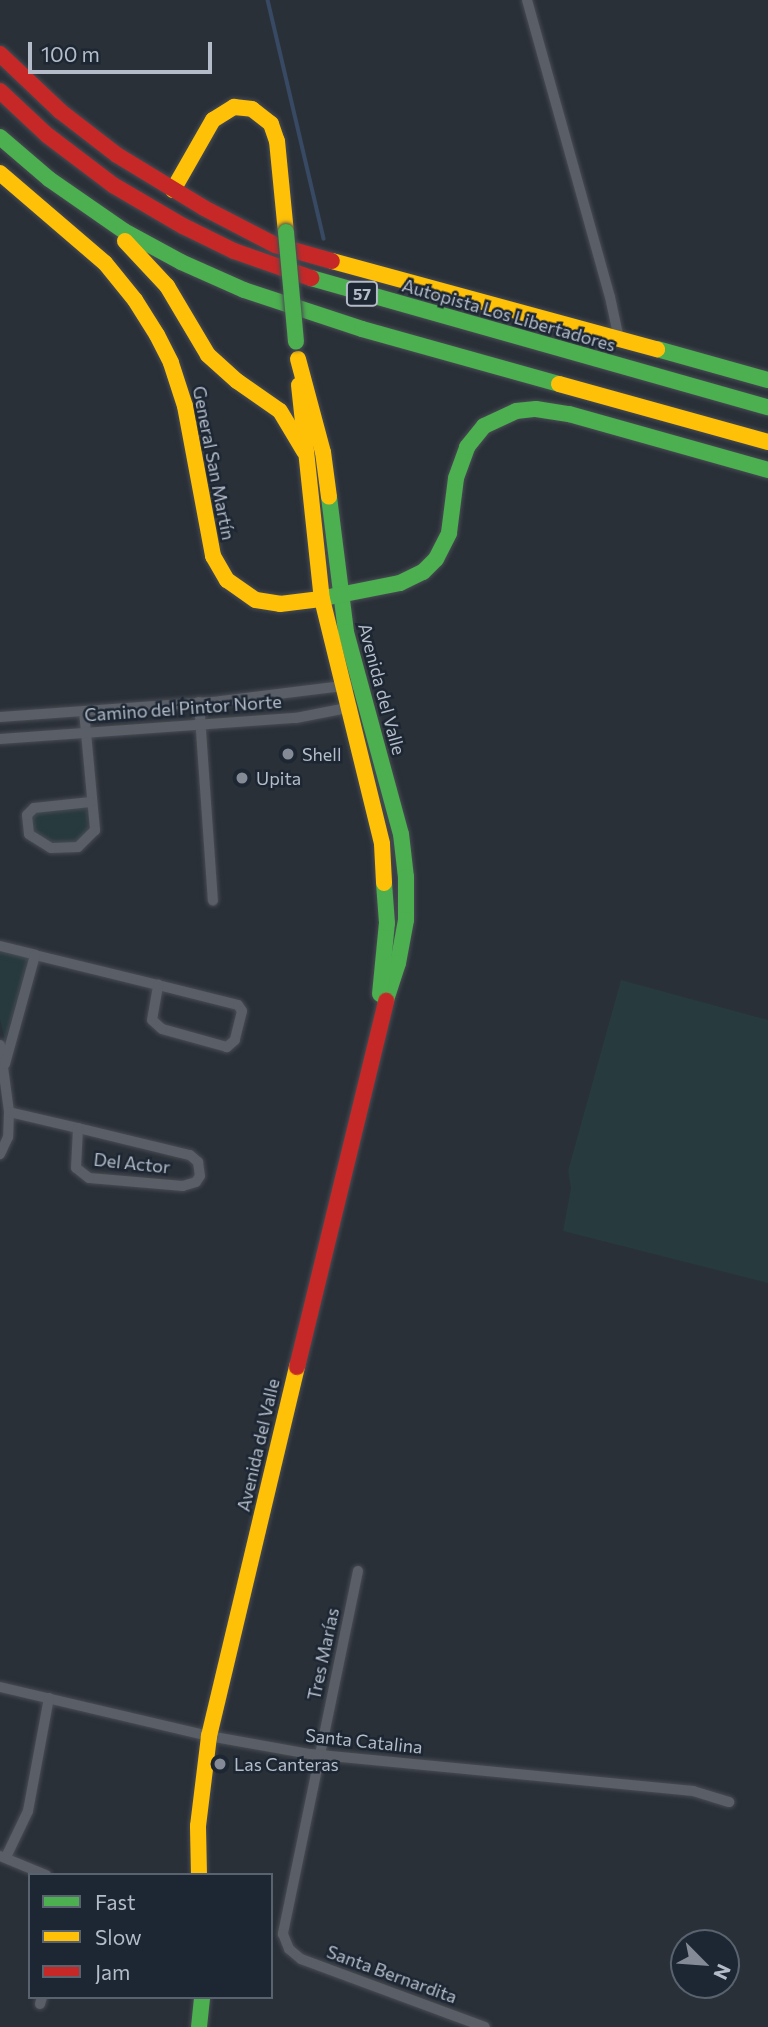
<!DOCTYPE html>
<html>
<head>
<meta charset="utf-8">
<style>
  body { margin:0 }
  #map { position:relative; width:768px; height:2027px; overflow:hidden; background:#2a3038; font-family:Commissioner,sans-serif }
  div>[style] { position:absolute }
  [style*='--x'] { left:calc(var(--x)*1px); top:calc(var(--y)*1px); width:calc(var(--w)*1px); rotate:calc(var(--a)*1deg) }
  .green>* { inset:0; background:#273a3e }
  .stream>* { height:3.5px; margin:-1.75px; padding:0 1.75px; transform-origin:1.75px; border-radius:1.75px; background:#384963 }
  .roads { filter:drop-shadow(0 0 2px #484c53) drop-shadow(0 0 2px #484c53) }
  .street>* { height:10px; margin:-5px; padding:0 5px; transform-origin:5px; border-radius:5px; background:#5a5e66 }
  .fast>* { height:16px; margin:-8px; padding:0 8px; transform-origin:8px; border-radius:8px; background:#4caf50 }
  .slow>* { height:16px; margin:-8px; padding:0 8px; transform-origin:8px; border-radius:8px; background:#ffc107 }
  .jam>* { height:16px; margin:-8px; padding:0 8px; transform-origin:8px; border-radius:8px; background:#c62828 }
  .bridges { filter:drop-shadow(0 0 2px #484c53) drop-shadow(0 0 2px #484c53) }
  .fast-bridge>* { height:16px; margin:-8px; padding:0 8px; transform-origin:8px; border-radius:8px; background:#4caf50 }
  .dots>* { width:19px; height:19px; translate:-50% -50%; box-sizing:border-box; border:4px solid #1d2633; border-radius:50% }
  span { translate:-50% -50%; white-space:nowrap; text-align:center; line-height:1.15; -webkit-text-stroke:5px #1d2633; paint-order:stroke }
  .shield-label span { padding:2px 5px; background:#1d2633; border:2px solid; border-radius:5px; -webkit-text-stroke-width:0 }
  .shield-label { font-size:16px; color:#b4bcc9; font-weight:700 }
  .street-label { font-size:18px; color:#b4bcc9 }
  .poi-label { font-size:18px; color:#b4bcc9 }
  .left { translate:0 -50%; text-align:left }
  .legend { position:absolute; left:28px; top:1873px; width:245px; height:126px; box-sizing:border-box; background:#1d2633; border:2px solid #59626f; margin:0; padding:9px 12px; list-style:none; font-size:21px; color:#b4bcc9 }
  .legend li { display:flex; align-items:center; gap:14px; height:35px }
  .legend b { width:35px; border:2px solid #59626f }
  .north { position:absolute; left:670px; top:1929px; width:70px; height:70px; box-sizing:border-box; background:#1d2633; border:2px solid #59626f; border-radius:50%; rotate:115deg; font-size:19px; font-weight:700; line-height:28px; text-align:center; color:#b4bcc9 }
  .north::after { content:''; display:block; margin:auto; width:24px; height:32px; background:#848b96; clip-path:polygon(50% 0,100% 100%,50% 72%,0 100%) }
  .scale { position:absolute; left:28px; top:42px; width:184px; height:32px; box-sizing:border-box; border:4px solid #b4bcc9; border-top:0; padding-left:9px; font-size:21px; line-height:24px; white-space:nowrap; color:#b4bcc9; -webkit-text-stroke:5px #1d2633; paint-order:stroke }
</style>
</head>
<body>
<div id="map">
  <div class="green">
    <i style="clip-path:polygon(84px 808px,87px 813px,88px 830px,83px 839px,77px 842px,45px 842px,30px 828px,30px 818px,36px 812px)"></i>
    <i style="clip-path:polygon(0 951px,29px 958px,5px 1041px,0 1019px)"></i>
    <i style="clip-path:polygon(621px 980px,768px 1020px,768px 1283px,563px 1231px,571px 1188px,568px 1171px)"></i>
  </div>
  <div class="stream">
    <i style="--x:268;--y:0;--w:245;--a:76.8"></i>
  </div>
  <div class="roads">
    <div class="street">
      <i style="--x:527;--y:0;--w:308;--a:74.4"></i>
      <i style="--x:610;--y:297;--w:43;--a:77.9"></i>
      <i style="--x:199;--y:702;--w:199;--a:86"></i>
      <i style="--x:84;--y:711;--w:120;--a:84.7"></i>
      <i style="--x:95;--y:830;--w:24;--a:135"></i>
      <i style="--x:78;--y:847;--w:27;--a:178"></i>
      <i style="--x:51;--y:848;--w:26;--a:-148"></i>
      <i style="--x:29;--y:834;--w:19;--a:-96"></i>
      <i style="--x:27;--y:815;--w:10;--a:-45"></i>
      <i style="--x:34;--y:808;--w:57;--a:-6"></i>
      <i style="--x:0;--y:717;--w:222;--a:-4.1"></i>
      <i style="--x:221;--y:701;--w:139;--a:-7"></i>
      <i style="--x:0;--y:739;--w:297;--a:-4.1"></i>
      <i style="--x:296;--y:718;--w:57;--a:-11.1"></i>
      <i style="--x:0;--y:946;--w:36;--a:14"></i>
      <i style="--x:35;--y:955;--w:127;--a:13.7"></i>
      <i style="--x:158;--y:985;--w:82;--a:14"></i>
      <i style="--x:238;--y:1005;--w:7;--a:56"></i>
      <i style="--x:242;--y:1011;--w:30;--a:104"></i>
      <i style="--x:235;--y:1040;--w:11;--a:139"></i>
      <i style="--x:227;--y:1047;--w:67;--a:-164.5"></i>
      <i style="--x:162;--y:1029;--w:13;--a:-138"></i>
      <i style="--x:152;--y:1020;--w:36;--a:-80"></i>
      <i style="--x:0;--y:1045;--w:68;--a:82.3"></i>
      <i style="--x:9;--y:1112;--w:25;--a:92"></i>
      <i style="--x:8;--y:1137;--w:19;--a:115"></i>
      <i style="--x:5;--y:1064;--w:113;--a:-74.6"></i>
      <i style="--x:9;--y:1112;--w:71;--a:13.1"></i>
      <i style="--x:78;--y:1128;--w:115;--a:13.6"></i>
      <i style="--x:190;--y:1155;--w:11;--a:41"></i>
      <i style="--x:198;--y:1162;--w:14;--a:82"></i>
      <i style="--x:200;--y:1176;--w:7;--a:124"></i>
      <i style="--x:196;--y:1182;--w:14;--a:163"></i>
      <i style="--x:183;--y:1186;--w:94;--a:-175.1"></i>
      <i style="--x:89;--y:1178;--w:16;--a:-142"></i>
      <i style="--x:76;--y:1168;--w:40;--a:-87.1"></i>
      <i style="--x:358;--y:1571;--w:371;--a:101.7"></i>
      <i style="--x:283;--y:1934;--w:16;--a:68"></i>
      <i style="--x:289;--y:1949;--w:16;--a:40"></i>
      <i style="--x:301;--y:1959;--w:196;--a:20.3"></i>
      <i style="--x:0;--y:1687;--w:215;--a:13.2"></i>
      <i style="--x:209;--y:1736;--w:103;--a:10.1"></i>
      <i style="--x:310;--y:1754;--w:385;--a:5.5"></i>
      <i style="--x:693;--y:1791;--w:38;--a:17"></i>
      <i style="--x:0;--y:1856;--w:50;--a:22.4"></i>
      <i style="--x:6;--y:1857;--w:51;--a:-64.4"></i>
      <i style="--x:28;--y:1811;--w:115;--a:-79.5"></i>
      <i style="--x:40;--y:2004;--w:7;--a:-74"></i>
    </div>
    <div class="fast">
      <i style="--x:0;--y:137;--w:65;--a:40.6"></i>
      <i style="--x:49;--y:179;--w:91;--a:34.7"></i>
      <i style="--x:124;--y:231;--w:65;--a:28.5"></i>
      <i style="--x:181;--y:262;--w:69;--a:24"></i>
      <i style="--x:244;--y:290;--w:124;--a:18.3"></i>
      <i style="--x:362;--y:329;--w:205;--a:15.6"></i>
      <i style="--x:311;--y:278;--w:475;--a:15.8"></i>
      <i style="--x:657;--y:349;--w:115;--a:15.6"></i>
      <i style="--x:329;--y:497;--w:136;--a:82.8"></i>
      <i style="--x:346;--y:632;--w:209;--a:74.8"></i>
      <i style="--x:401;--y:834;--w:43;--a:83.4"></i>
      <i style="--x:406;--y:877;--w:43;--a:90"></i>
      <i style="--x:406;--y:920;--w:44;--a:100.5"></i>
      <i style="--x:398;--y:963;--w:40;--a:108"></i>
      <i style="--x:319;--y:599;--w:83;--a:-11.2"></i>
      <i style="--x:400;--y:583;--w:25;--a:-26"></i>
      <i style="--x:423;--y:572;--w:18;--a:-45"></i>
      <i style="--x:436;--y:559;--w:29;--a:-63"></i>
      <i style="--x:449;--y:533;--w:55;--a:-82.7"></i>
      <i style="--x:456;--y:478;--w:33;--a:-70"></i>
      <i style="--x:467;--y:447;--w:27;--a:-51"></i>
      <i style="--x:484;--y:426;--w:35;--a:-25"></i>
      <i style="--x:516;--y:411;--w:20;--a:-6"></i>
      <i style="--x:536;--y:409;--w:33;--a:9"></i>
      <i style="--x:569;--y:414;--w:207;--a:15.7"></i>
      <i style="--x:380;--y:994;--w:71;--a:-84.4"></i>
      <i style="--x:387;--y:923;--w:40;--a:-94.3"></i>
      <i style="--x:199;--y:2027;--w:30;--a:-84"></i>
    </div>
    <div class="slow">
      <i style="--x:0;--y:173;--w:138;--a:40.6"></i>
      <i style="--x:105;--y:263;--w:48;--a:51"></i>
      <i style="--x:135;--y:300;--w:41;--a:57.8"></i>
      <i style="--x:157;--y:335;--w:31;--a:63"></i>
      <i style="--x:171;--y:363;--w:45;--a:72"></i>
      <i style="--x:185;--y:406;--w:153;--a:79.4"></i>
      <i style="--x:213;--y:556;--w:28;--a:60"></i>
      <i style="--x:227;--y:580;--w:35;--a:35"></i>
      <i style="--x:256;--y:600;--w:24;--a:9"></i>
      <i style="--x:280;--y:604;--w:39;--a:-7"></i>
      <i style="--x:173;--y:190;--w:81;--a:-60.3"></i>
      <i style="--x:213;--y:120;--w:25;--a:-32"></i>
      <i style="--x:234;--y:107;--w:18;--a:6"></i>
      <i style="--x:252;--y:109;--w:24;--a:38"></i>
      <i style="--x:271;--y:124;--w:18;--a:71"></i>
      <i style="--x:277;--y:141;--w:91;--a:84.4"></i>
      <i style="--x:125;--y:241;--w:62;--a:47"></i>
      <i style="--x:167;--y:286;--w:80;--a:59.3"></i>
      <i style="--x:208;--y:355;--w:39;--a:42"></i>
      <i style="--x:237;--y:381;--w:52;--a:34.9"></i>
      <i style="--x:280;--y:411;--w:47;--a:59"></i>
      <i style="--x:332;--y:261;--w:337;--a:15.2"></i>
      <i style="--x:298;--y:359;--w:96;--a:75"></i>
      <i style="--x:323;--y:452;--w:45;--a:82.4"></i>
      <i style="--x:559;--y:384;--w:217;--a:15.5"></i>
      <i style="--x:299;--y:385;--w:215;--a:83.9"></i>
      <i style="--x:322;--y:599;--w:252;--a:76.2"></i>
      <i style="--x:382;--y:844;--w:39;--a:87"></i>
      <i style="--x:199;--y:1875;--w:49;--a:-91.2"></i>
      <i style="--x:198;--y:1826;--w:91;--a:-83"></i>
      <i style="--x:209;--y:1736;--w:379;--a:-76.6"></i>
    </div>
    <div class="jam">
      <i style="--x:0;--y:54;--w:83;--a:43.5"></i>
      <i style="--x:60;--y:111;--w:72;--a:37.7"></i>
      <i style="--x:117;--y:155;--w:102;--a:31.3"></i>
      <i style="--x:204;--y:208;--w:80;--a:27.5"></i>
      <i style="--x:275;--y:245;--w:59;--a:15.7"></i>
      <i style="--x:0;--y:91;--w:64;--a:43.1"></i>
      <i style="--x:47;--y:135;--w:83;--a:37.1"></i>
      <i style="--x:113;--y:185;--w:81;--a:30.4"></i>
      <i style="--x:183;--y:226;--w:57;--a:26.1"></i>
      <i style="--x:234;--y:251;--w:82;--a:19.3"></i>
      <i style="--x:297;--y:1367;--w:377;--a:-76.3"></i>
    </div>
  </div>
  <div class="bridges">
    <div class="fast-bridge">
      <i style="--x:286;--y:232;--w:110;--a:84.8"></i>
    </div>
  </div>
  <div class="dots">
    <i style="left:288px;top:754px;background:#848b96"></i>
    <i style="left:242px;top:778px;background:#848b96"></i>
    <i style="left:220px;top:1764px;background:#848b96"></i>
  </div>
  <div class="shield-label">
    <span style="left:362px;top:294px">57</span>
  </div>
  <div class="street-label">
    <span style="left:509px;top:315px;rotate:16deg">Autopista Los Libertadores</span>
    <span style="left:214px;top:463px;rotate:79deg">General San Martín</span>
    <span style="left:382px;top:689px;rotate:75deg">Avenida del Valle</span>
    <span style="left:183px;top:708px;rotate:-4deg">Camino del Pintor Norte</span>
    <span style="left:132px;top:1163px;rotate:6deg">Del Actor</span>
    <span style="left:258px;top:1445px;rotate:-77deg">Avenida del Valle</span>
    <span style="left:323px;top:1654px;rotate:-78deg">Tres Marías</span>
    <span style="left:364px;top:1741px;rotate:6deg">Santa Catalina</span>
    <span style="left:392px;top:1974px;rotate:20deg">Santa Bernardita</span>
  </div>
  <div class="poi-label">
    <span class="left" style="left:302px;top:754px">Shell</span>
    <span class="left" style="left:256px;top:778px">Upita</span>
    <span class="left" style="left:234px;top:1764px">Las Canteras</span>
  </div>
  <ul class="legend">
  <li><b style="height:9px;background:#4caf50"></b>Fast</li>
  <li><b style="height:9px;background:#ffc107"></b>Slow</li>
  <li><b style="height:9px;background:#c62828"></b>Jam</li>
  </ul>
  <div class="north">N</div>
  <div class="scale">100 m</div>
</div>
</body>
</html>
